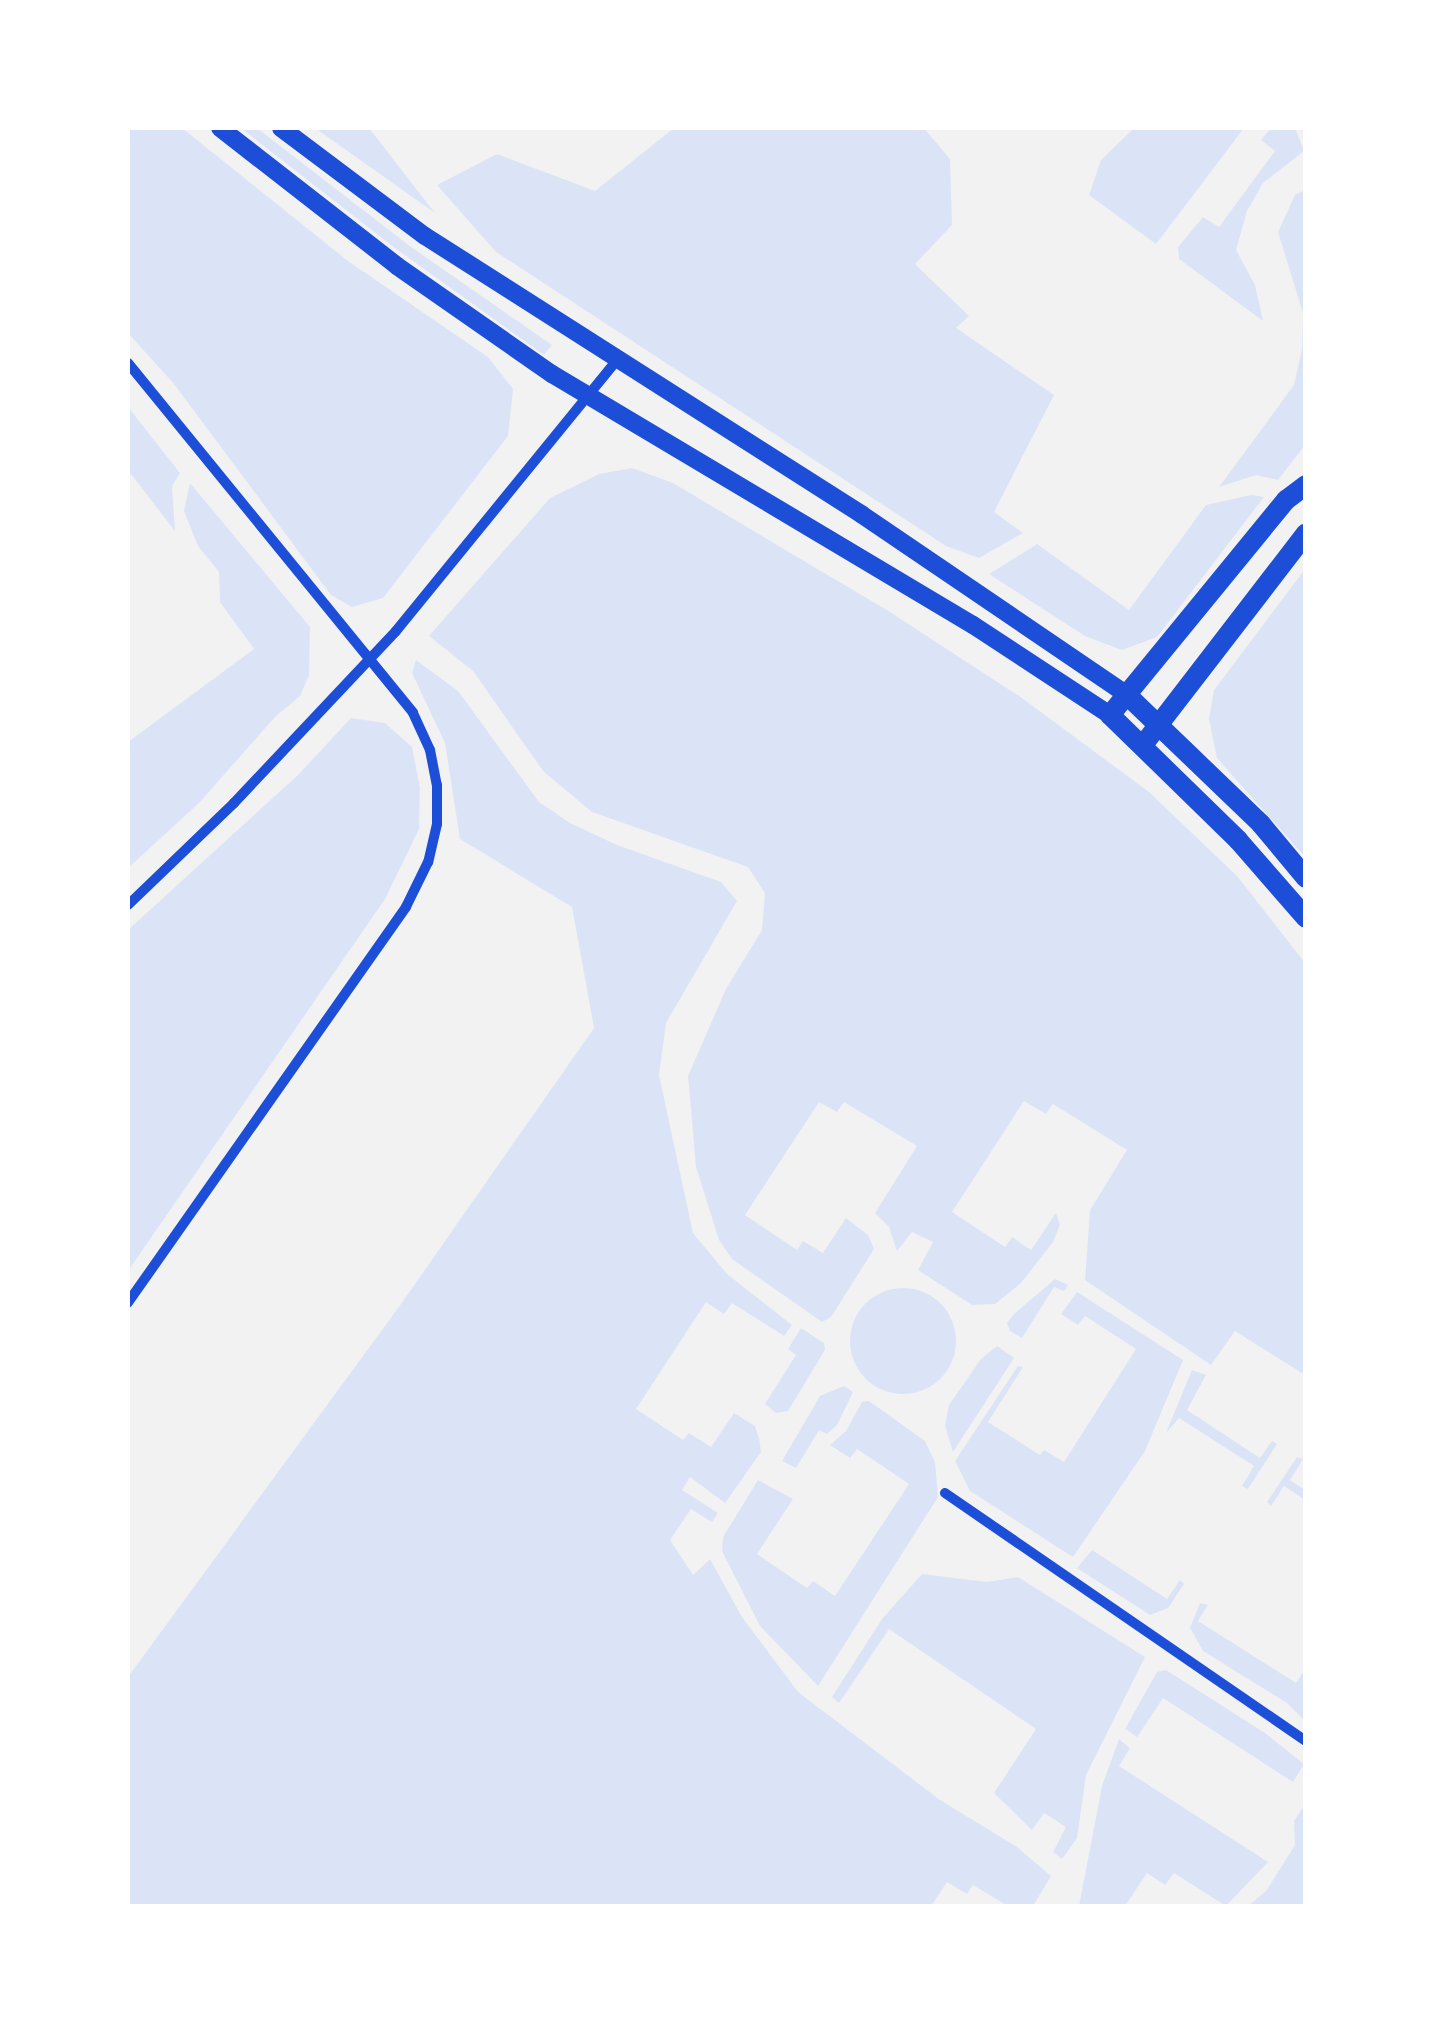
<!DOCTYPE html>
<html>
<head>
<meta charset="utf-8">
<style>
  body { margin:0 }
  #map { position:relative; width:1433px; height:2034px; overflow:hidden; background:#f2f2f2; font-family:Roboto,sans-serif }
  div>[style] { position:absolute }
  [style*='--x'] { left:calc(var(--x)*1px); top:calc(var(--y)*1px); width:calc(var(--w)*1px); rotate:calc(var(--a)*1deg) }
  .green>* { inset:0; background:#dbe4f7 }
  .round { border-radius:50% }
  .minor>* { height:10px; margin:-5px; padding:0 5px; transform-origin:5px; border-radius:5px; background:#1d4ed8 }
  .secondary>* { height:18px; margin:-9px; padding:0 9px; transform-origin:9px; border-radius:9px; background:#1d4ed8 }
  .primary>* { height:20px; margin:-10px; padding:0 10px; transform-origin:10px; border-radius:10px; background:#1d4ed8 }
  span { translate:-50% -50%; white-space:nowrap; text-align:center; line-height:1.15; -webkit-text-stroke:10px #fff; paint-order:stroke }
  .frame { position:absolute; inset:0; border:130px solid #fff; pointer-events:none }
</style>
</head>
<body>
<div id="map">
  <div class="green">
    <i style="clip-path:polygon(128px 128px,182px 128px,348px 261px,488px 357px,513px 389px,508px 436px,383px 598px,352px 607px,331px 595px,174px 384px,128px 333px)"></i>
    <i style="clip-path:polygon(241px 128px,257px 128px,411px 247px,552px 345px,544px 355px,395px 248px)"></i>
    <i style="clip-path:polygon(315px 128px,369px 128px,435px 213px)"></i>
    <i style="clip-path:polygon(674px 128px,924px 128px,950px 159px,952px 225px,915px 264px,969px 316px,956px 328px,1054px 395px,994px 512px,1023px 533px,979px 558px,946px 546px,496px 252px,437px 185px,497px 154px,595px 191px)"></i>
    <i style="clip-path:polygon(1134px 128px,1244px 128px,1156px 244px,1089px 195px,1101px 160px)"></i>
    <i style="clip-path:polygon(1271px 128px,1295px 128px,1304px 151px,1263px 183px,1247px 211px,1236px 250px,1255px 285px,1263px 321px,1179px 259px,1178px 247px,1203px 217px,1219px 227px,1275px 151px,1261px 140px)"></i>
    <i style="clip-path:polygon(1305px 190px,1305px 445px,1278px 480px,1256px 475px,1219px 487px,1294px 385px,1302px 349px,1303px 313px,1278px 232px,1295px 195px)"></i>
    <i style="clip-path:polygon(128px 407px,180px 473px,172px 486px,175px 531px,131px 474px,128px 476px)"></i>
    <i style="clip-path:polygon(632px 468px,673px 483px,890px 612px,1022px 698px,1149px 792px,1238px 877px,1305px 963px,1305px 1375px,1235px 1331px,1211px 1365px,1085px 1280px,1090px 1210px,1127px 1150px,1053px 1104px,1046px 1114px,1024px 1101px,952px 1212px,1005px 1247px,1012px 1237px,1031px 1250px,1056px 1213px,1060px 1225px,1053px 1242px,1021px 1283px,995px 1304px,972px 1305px,918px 1270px,933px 1242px,912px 1232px,897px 1251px,889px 1227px,875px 1213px,917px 1146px,844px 1102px,837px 1112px,819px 1102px,745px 1215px,797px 1250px,803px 1241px,823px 1253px,846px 1218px,868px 1235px,874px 1249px,831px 1317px,822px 1322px,732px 1259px,719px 1240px,696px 1167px,688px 1076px,726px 989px,762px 930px,765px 893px,748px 867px,592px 812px,543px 771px,473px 671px,429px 636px,550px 498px,599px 474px)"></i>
    <i style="clip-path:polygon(190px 483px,310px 627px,309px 675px,300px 696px,275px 717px,199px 803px,128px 868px,128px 742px,254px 649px,220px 602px,219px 572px,198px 546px,184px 511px)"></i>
    <i style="clip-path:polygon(1251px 495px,1264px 497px,1157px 637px,1122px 650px,1085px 636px,989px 574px,1037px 544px,1129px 610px,1206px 505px)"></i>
    <i style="clip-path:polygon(1305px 569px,1305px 857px,1217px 758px,1209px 719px,1214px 690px)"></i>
    <i style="clip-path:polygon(416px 660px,458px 691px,539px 802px,570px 823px,617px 845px,721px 882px,737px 901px,666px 1023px,659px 1075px,693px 1233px,727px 1274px,792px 1325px,784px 1336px,732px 1303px,724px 1314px,706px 1302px,636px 1409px,683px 1440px,689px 1433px,711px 1447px,734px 1413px,755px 1426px,759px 1438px,761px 1452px,725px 1503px,690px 1477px,682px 1490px,718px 1513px,712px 1522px,691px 1509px,670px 1540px,693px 1575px,710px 1559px,742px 1617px,798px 1692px,940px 1800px,1017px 1847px,1051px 1876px,1033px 1906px,1008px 1906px,973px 1885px,967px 1894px,947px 1882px,931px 1906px,128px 1906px,128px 1677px,401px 1304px,594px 1028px,572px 907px,460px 839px,445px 743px,412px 673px)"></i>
    <i style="clip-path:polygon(351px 718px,385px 723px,412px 747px,420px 788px,419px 829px,385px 899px,128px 1271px,128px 930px,298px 775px)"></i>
    <i style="clip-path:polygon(1055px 1279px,1068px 1285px,1064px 1291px,1054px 1287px,1022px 1338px,1010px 1331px,1007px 1323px,1014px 1314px)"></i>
    <i class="round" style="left:850px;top:1288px;width:106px;height:106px"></i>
    <i style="clip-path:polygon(1077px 1292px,1183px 1360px,1145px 1451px,1073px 1557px,970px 1491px,955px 1461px,1018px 1366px,1023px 1367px,988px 1422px,1040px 1455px,1044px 1450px,1064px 1462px,1136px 1349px,1085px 1316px,1078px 1325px,1061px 1314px)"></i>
    <i style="clip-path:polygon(801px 1328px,824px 1343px,825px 1350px,788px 1411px,776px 1413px,765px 1404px,796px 1355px,788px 1349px)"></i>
    <i style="clip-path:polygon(997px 1346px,1014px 1358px,953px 1452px,945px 1426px,949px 1405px,981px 1359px)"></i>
    <i style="clip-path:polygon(1192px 1370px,1206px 1375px,1187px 1410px,1260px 1458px,1272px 1441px,1277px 1444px,1248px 1489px,1242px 1486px,1254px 1466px,1179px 1418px,1166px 1433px)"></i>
    <i style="clip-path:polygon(844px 1386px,853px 1392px,837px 1425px,827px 1434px,819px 1430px,796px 1468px,782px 1461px,820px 1396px)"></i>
    <i style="clip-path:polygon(869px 1401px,925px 1441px,935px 1462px,938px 1497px,818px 1686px,760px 1626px,722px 1551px,723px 1537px,758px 1480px,793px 1499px,757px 1554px,807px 1588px,813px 1581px,835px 1596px,909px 1484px,857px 1449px,850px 1458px,830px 1445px,846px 1431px,862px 1402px)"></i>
    <i style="clip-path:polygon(1297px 1457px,1303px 1459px,1290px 1480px,1305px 1490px,1305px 1500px,1284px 1486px,1271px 1506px,1267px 1502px)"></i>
    <i style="clip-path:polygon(1092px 1550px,1167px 1599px,1180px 1580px,1184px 1584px,1168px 1608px,1150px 1615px,1077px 1568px)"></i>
    <i style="clip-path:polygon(922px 1574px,987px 1582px,1018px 1577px,1145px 1657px,1086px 1775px,1077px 1838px,1062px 1859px,1053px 1852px,1066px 1827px,1044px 1813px,1032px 1830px,994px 1793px,1036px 1729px,889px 1629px,839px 1703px,832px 1697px,882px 1619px)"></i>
    <i style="clip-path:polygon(1200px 1603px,1208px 1605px,1198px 1621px,1296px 1683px,1305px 1669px,1305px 1721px,1287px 1703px,1203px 1651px,1190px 1628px)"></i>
    <i style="clip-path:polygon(1166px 1670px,1265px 1733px,1304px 1764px,1293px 1782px,1163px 1698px,1137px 1737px,1125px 1729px,1157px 1672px)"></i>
    <i style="clip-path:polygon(1119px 1739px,1130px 1748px,1119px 1766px,1268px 1862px,1226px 1906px,1174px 1873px,1165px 1885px,1147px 1873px,1125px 1906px,1079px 1906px,1102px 1786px)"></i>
    <i style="clip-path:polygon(1305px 1804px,1305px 1906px,1248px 1906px,1266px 1891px,1295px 1845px,1294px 1821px)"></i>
  </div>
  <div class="minor">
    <i style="--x:128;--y:363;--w:451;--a:50.8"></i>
    <i style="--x:413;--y:713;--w:41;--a:65.3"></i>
    <i style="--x:430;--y:750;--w:36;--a:79"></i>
    <i style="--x:437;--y:785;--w:39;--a:90"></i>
    <i style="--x:437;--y:824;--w:39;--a:103"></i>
    <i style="--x:428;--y:862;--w:50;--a:116.1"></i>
    <i style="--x:406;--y:907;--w:484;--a:125.1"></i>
    <i style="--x:128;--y:905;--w:147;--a:-43.9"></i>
    <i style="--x:234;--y:803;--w:236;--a:-46.7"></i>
    <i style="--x:396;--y:631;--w:350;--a:-50.8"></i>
    <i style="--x:945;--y:1493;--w:438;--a:34.5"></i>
  </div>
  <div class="secondary">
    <i style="--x:220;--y:128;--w:224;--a:37.9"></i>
    <i style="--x:397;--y:266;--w:189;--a:34.9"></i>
    <i style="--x:552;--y:374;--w:490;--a:30.8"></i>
    <i style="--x:973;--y:625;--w:164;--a:33.3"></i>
    <i style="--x:281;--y:128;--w:180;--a:36.9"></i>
    <i style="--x:425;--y:236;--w:517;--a:32.52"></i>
    <i style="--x:861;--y:514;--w:320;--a:34.2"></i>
  </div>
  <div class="primary">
    <i style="--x:1306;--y:485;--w:25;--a:143"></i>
    <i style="--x:1286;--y:500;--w:278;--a:129.3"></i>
    <i style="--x:1110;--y:715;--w:179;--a:44.3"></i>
    <i style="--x:1238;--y:840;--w:103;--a:48.9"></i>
    <i style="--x:1126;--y:694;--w:187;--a:43.9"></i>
    <i style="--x:1261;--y:824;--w:70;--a:50.2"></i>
    <i style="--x:1143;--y:745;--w:267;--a:-52.4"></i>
  </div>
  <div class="frame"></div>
</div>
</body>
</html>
